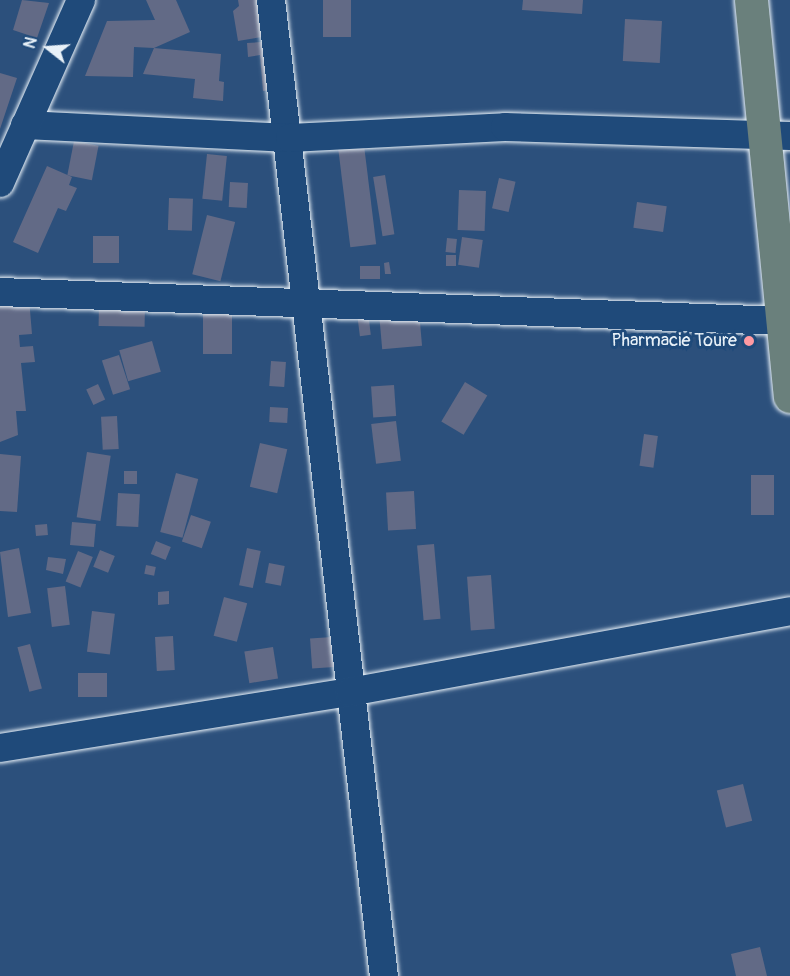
<!DOCTYPE html>
<html>
<head>
<meta charset="utf-8">
<style>
  body { margin:0 }
  #map { position:relative; width:790px; height:976px; overflow:hidden; background:#2c507c; font-family:Pangolin,sans-serif }
  div>[style] { position:absolute }
  [style*='--x'] { left:calc(var(--x)*1px); top:calc(var(--y)*1px); width:calc(var(--w)*1px); rotate:calc(var(--a)*1deg) }
  .building>* { inset:0; background:#626a86; transform-origin:0 0 }
  .roads { filter:drop-shadow(0 0 2px #e8f1f8) drop-shadow(0 0 2px #e8f1f8) }
  .minor>* { height:28px; margin:-14px; padding:0 14px; transform-origin:14px; border-radius:14px; background:#1f4a7a }
  .primary>* { height:33px; margin:-16.5px; padding:0 16.5px; transform-origin:16.5px; border-radius:16.5px; background:#6a807c }
  .dots>* { width:16px; height:16px; translate:-50% -50%; box-sizing:border-box; border:3px solid #1f4a7a; border-radius:50% }
  span { translate:-50% -50%; white-space:nowrap; text-align:center; line-height:1.15; -webkit-text-stroke:6px #1f4a7a; paint-order:stroke }
  .poi-label { font-size:18px; color:#e8f1f8 }
  .right { translate:-100% -50%; text-align:right }
  .north { position:absolute; left:18px; top:18px; width:60px; height:60px; -webkit-text-stroke:4px #1f4a7a; paint-order:stroke; rotate:287deg; font-size:16px; font-weight:700; line-height:24px; text-align:center; color:#e8f1f8 }
  .north::after { content:''; display:block; margin:auto; width:21px; height:27px; background:#e8f1f8; clip-path:polygon(50% 0,100% 100%,50% 72%,0 100%) }
</style>
</head>
<body>
<div id="map">
  <div class="building">
    <i style="clip-path:polygon(22px 0,49px 3px,37px 38px,13px 30px)"></i>
    <i style="clip-path:polygon(146px 0,176px 0,190px 32px,154px 48px,221px 54px,219px 81px,224px 82px,223px 101px,193px 98px,195px 79px,143px 74px,154px 48px,134px 47px,133px 77px,85px 76px,107px 21px,155px 20px)"></i>
    <i style="clip-path:polygon(238px 0,268px 0,274px 35px,238px 41px,233px 11px,239px 6px)"></i>
    <i style="left:323px;top:0;width:28px;height:37px"></i>
    <i style="clip-path:polygon(523px 0,583px 0,582px 14px,522px 10px)"></i>
    <i style="left:625px;top:19px;width:37px;height:42px;rotate:3deg"></i>
    <i style="clip-path:polygon(276px 41px,281px 89px,263px 91px,260px 55px,248px 57px,247px 43px)"></i>
    <i style="clip-path:polygon(0 73px,17px 78px,0 129px)"></i>
    <i style="left:363px;top:137px;width:108px;height:26px;rotate:83deg"></i>
    <i style="left:74px;top:141px;width:25px;height:35px;rotate:11deg"></i>
    <i style="left:207px;top:154px;width:20px;height:45px;rotate:6deg"></i>
    <i style="clip-path:polygon(47px 166px,72px 177px,69px 185px,77px 188px,66px 211px,58px 208px,38px 253px,13px 242px)"></i>
    <i style="left:385px;top:175px;width:60px;height:12px;rotate:81deg"></i>
    <i style="left:499px;top:178px;width:17px;height:31px;rotate:13deg"></i>
    <i style="left:230px;top:182px;width:18px;height:25px;rotate:3deg"></i>
    <i style="left:459px;top:190px;width:27px;height:40px;rotate:2deg"></i>
    <i style="left:169px;top:198px;width:24px;height:32px;rotate:2deg"></i>
    <i style="left:637px;top:202px;width:30px;height:26px;rotate:8deg"></i>
    <i style="left:207px;top:215px;width:29px;height:61px;rotate:14deg"></i>
    <i style="left:93px;top:236px;width:26px;height:27px"></i>
    <i style="left:462px;top:237px;width:21px;height:28px;rotate:8deg"></i>
    <i style="left:447px;top:238px;width:10px;height:14px;rotate:6deg"></i>
    <i style="left:446px;top:255px;width:10px;height:11px"></i>
    <i style="clip-path:polygon(389px 262px,391px 274px,385px 274px,384px 263px)"></i>
    <i style="left:380px;top:266px;width:13px;height:20px;rotate:90deg"></i>
    <i style="clip-path:polygon(29px 298px,32px 334px,19px 335px,20px 347px,33px 346px,35px 362px,21px 363px,26px 411px,16px 411px,18px 435px,0 442px,0 301px)"></i>
    <i style="left:99px;top:302px;width:46px;height:24px;rotate:1deg"></i>
    <i style="left:203px;top:307px;width:29px;height:47px"></i>
    <i style="left:419px;top:311px;width:35px;height:40px;rotate:85deg"></i>
    <i style="left:368px;top:312px;width:23px;height:11px;rotate:83deg"></i>
    <i style="left:152px;top:341px;width:32px;height:34px;rotate:74deg"></i>
    <i style="left:119px;top:355px;width:36px;height:18px;rotate:72deg"></i>
    <i style="left:271px;top:361px;width:15px;height:25px;rotate:4deg"></i>
    <i style="left:465px;top:382px;width:26px;height:46px;rotate:31deg"></i>
    <i style="left:98px;top:384px;width:17px;height:13px;rotate:65deg"></i>
    <i style="left:394px;top:385px;width:31px;height:23px;rotate:86deg"></i>
    <i style="left:270px;top:407px;width:18px;height:15px;rotate:3deg"></i>
    <i style="left:117px;top:416px;width:33px;height:16px;rotate:87deg"></i>
    <i style="left:396px;top:421px;width:40px;height:25px;rotate:83deg"></i>
    <i style="left:644px;top:434px;width:14px;height:32px;rotate:8deg"></i>
    <i style="left:260px;top:443px;width:28px;height:45px;rotate:13deg"></i>
    <i style="left:87px;top:452px;width:24px;height:66px;rotate:9deg"></i>
    <i style="clip-path:polygon(0 454px,21px 456px,17px 512px,0 511px)"></i>
    <i style="left:137px;top:471px;width:13px;height:13px;rotate:90deg"></i>
    <i style="left:176px;top:473px;width:23px;height:61px;rotate:15deg"></i>
    <i style="left:751px;top:475px;width:23px;height:40px"></i>
    <i style="left:414px;top:491px;width:38px;height:28px;rotate:87deg"></i>
    <i style="left:118px;top:493px;width:22px;height:33px;rotate:3deg"></i>
    <i style="left:191px;top:515px;width:21px;height:28px;rotate:19deg"></i>
    <i style="left:72px;top:522px;width:24px;height:23px;rotate:5deg"></i>
    <i style="left:47px;top:524px;width:11px;height:12px;rotate:85deg"></i>
    <i style="left:156px;top:541px;width:16px;height:14px;rotate:22deg"></i>
    <i style="left:434px;top:544px;width:75px;height:17px;rotate:85deg"></i>
    <i style="clip-path:polygon(19px 548px,31px 613px,8px 617px,0 552px)"></i>
    <i style="left:247px;top:548px;width:14px;height:38px;rotate:12deg"></i>
    <i style="left:100px;top:550px;width:16px;height:18px;rotate:22deg"></i>
    <i style="left:78px;top:551px;width:16px;height:33px;rotate:22deg"></i>
    <i style="clip-path:polygon(48px 557px,66px 559px,63px 574px,46px 570px)"></i>
    <i style="left:269px;top:563px;width:16px;height:20px;rotate:11deg"></i>
    <i style="left:146px;top:565px;width:10px;height:9px;rotate:11deg"></i>
    <i style="left:491px;top:575px;width:54px;height:24px;rotate:86deg"></i>
    <i style="left:65px;top:586px;width:39px;height:18px;rotate:83deg"></i>
    <i style="clip-path:polygon(169px 591px,169px 604px,158px 605px,158px 592px)"></i>
    <i style="left:224px;top:597px;width:24px;height:40px;rotate:15deg"></i>
    <i style="left:92px;top:611px;width:23px;height:41px;rotate:7deg"></i>
    <i style="left:173px;top:636px;width:34px;height:18px;rotate:87deg"></i>
    <i style="left:332px;top:637px;width:30px;height:22px;rotate:86deg"></i>
    <i style="left:30px;top:644px;width:46px;height:13px;rotate:75deg"></i>
    <i style="left:273px;top:647px;width:32px;height:29px;rotate:81deg"></i>
    <i style="left:78px;top:673px;width:29px;height:24px"></i>
    <i style="left:743px;top:784px;width:38px;height:27px;rotate:76deg"></i>
    <i style="clip-path:polygon(760px 947px,767px 976px,736px 976px,731px 954px)"></i>
  </div>
  <div class="roads">
    <div class="minor">
      <i style="--x:271;--y:0;--w:983;--a:83.4"></i>
      <i style="--x:25;--y:125;--w:265;--a:2.8"></i>
      <i style="--x:290;--y:138;--w:215;--a:-2.9"></i>
      <i style="--x:505;--y:127;--w:285;--a:1.8"></i>
      <i style="--x:0;--y:183;--w:200;--a:-66.1"></i>
      <i style="--x:0;--y:292;--w:783;--a:2.12"></i>
      <i style="--x:0;--y:748;--w:354;--a:-9.1"></i>
      <i style="--x:350;--y:692;--w:447;--a:-10.4"></i>
    </div>
    <div class="primary">
      <i style="--x:751;--y:0;--w:398;--a:84.4"></i>
    </div>
  </div>
  <div class="dots">
    <i style="left:749px;top:341px;background:#ff9aa2"></i>
  </div>
  <div class="poi-label">
    <span class="right" style="left:737px;top:341px">Pharmacie Toure</span>
  </div>
  <div class="north">N</div>
</div>
</body>
</html>
